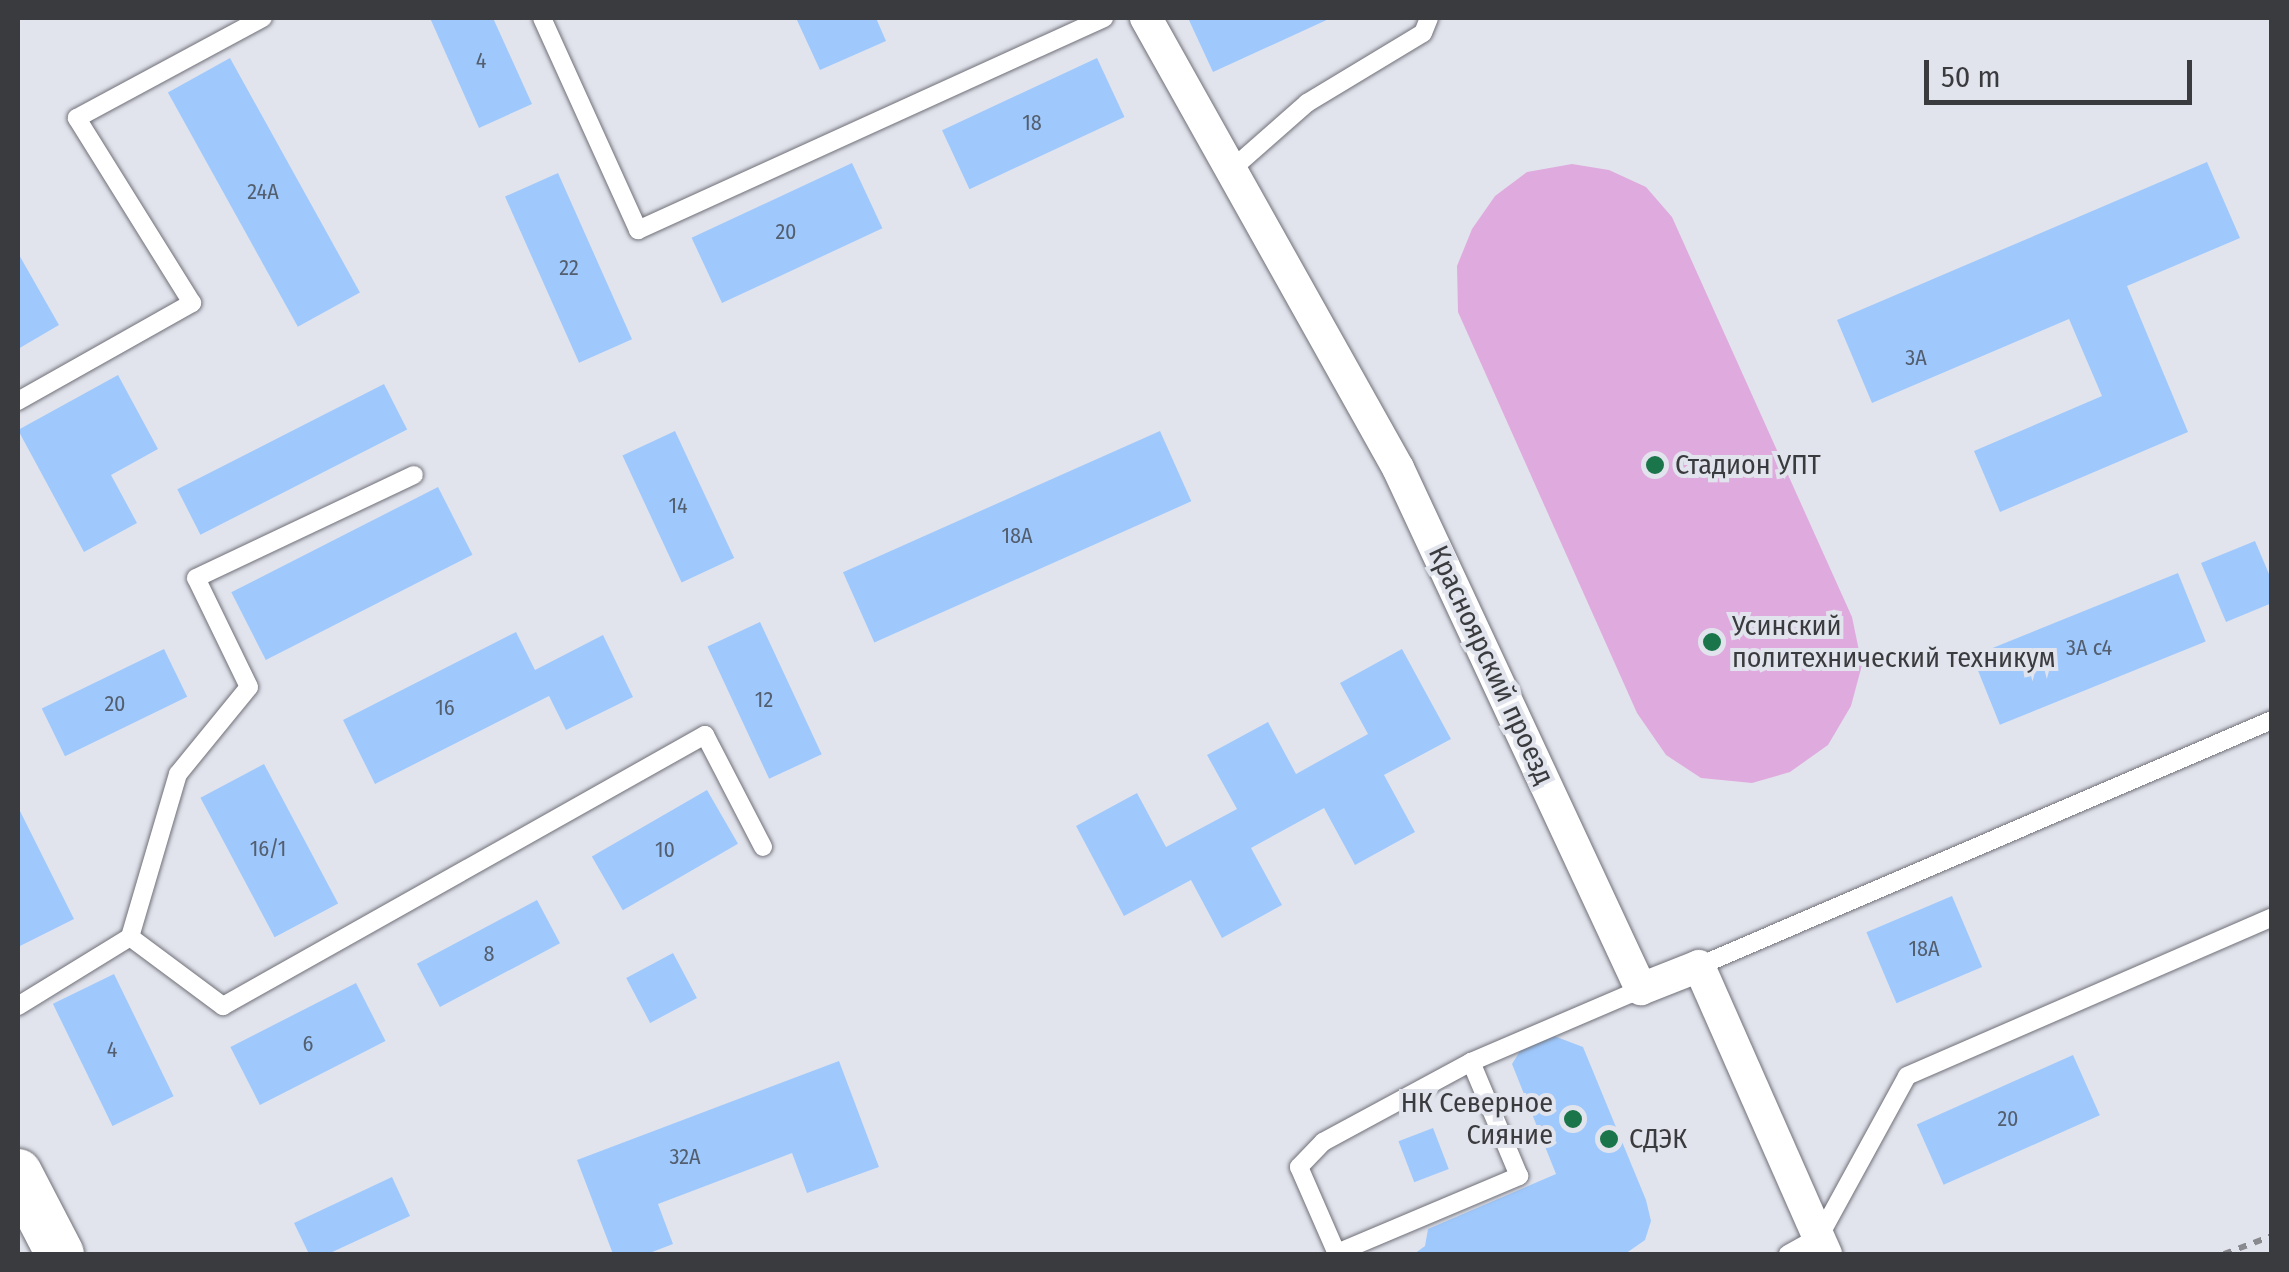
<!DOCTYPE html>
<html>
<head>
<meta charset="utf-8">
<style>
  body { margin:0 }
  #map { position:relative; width:2289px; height:1272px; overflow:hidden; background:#e2e4ed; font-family:"Fira Sans Condensed",sans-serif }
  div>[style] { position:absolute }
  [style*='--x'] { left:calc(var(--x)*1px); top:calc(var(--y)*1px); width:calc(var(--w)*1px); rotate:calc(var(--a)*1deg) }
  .green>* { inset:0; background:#dfabde }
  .building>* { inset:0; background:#9fc9fd; transform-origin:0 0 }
  .path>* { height:6px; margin-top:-3px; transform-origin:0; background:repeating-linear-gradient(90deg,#898a90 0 8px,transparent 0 16px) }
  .roads { filter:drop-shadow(0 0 2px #6f7078) drop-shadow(0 0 2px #6f7078) }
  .lane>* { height:18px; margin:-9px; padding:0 9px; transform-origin:9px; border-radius:9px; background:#fff }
  .street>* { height:32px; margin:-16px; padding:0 16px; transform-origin:16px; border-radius:16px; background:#fff }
  .secondary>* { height:48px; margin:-24px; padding:0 24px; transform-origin:24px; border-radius:24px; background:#fff }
  .dots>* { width:28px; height:28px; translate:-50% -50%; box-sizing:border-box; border:5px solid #e2e4ed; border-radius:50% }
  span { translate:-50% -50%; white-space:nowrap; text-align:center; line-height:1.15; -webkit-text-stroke:8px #e2e4ed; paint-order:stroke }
  .number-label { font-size:22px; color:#535e6e }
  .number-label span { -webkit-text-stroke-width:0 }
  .poi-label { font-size:28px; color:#3a3b3e }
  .left { translate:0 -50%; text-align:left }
  .right { translate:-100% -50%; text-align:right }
  .street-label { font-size:28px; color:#3a3b3e }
  .frame { position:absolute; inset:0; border:20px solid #3a3b3e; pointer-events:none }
  .scale { position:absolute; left:1924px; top:60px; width:268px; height:45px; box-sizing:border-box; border:5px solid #3a3b3e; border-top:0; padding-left:12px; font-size:30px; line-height:35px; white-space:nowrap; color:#3a3b3e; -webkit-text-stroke:8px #e2e4ed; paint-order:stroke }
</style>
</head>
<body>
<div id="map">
  <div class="green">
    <i style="clip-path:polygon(1572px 164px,1609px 170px,1646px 187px,1672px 217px,1852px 617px,1862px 665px,1851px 706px,1828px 745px,1790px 772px,1752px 783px,1701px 778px,1666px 755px,1637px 713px,1458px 312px,1457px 266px,1472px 229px,1495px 196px,1527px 172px)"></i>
  </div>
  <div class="building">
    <i style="clip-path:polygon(430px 18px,493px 18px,532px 104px,479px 128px)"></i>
    <i style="clip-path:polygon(796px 18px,876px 18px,886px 41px,820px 70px)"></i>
    <i style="clip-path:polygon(1188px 18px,1331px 18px,1213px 72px)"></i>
    <i style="left:230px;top:58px;width:268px;height:71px;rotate:61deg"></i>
    <i style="left:1097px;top:58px;width:65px;height:171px;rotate:65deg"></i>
    <i style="clip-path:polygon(2207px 162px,2240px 238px,2127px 286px,2188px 432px,2000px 512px,1974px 451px,2102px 396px,2069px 319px,1872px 403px,1837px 320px)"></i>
    <i style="left:852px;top:163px;width:72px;height:177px;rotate:65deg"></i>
    <i style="left:558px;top:173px;width:182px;height:58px;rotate:66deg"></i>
    <i style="clip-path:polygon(18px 253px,59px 325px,18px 349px)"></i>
    <i style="clip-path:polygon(118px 375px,158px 449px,111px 475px,137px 523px,84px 552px,18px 430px)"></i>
    <i style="left:384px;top:384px;width:51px;height:232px;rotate:63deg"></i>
    <i style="left:675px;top:431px;width:140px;height:58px;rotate:65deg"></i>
    <i style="left:1160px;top:431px;width:77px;height:347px;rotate:66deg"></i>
    <i style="left:438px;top:487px;width:76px;height:232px;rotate:63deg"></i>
    <i style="clip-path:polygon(2255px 541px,2272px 581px,2272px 603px,2226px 622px,2201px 563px)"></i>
    <i style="left:2178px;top:573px;width:74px;height:222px;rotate:68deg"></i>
    <i style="left:760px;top:622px;width:146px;height:58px;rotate:65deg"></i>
    <i style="clip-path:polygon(516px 632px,535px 670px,603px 635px,633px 697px,566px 730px,549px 696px,375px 784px,343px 720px)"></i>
    <i style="left:164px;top:649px;width:53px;height:136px;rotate:64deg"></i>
    <i style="clip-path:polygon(1402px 649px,1451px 739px,1384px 775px,1415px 832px,1355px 865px,1324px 808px,1251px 848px,1282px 905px,1222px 938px,1191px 880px,1124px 916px,1076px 826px,1137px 793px,1166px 847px,1237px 809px,1207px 755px,1268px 722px,1296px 774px,1368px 734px,1340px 683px)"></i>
    <i style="left:264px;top:764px;width:158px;height:72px;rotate:62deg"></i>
    <i style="left:707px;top:790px;width:62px;height:133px;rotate:60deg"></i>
    <i style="clip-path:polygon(18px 807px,74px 919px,18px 947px)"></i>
    <i style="left:1952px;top:896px;width:77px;height:93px;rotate:67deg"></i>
    <i style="left:537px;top:900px;width:49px;height:136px;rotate:62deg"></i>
    <i style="left:673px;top:953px;width:51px;height:53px;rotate:62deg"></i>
    <i style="left:114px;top:974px;width:136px;height:68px;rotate:64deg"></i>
    <i style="left:356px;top:983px;width:65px;height:141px;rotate:63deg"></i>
    <i style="clip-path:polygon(1554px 1036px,1583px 1047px,1646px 1200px,1651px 1221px,1645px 1240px,1625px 1254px,1414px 1254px,1425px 1246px,1428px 1229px,1556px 1174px,1512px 1064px,1520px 1051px)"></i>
    <i style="left:2073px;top:1055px;width:66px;height:171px;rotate:66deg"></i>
    <i style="clip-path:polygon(839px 1061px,879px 1167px,807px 1193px,792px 1153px,658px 1204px,673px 1244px,647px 1254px,613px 1254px,577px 1160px)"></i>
    <i style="left:1433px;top:1128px;width:44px;height:37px;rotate:69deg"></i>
    <i style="clip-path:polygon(392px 1177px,410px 1216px,328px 1254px,309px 1254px,294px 1223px)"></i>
  </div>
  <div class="path">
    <i style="--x:2224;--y:1254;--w:51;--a:-20.6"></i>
  </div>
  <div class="roads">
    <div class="lane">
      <i style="--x:542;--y:18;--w:233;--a:65.6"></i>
      <i style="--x:638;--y:230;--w:512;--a:-24.46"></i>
      <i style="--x:1232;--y:169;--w:100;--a:-41.3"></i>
      <i style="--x:1307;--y:103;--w:135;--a:-31.1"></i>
      <i style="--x:1423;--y:33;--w:16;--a:-68"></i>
      <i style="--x:18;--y:401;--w:200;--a:-29.4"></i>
      <i style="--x:192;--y:303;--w:218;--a:-121.9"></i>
      <i style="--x:77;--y:118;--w:211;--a:-28.3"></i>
      <i style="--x:130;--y:937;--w:170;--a:-73.6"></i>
      <i style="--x:178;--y:774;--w:112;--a:-50.8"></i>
      <i style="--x:249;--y:687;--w:121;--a:-115.9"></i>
      <i style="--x:196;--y:578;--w:241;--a:-25.3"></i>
      <i style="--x:1699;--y:966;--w:624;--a:-23.23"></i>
      <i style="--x:18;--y:1006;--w:132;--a:-31.6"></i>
      <i style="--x:130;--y:937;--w:116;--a:36.6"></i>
      <i style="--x:223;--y:1006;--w:553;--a:-29.35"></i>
      <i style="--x:705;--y:735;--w:126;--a:62.6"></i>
      <i style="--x:1337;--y:1253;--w:198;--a:-22.9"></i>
      <i style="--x:1519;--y:1176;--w:124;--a:-112.8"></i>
      <i style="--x:1337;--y:1254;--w:95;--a:-113.6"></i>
      <i style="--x:1299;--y:1167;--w:35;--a:-46"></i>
      <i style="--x:1323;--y:1142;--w:168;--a:-28.4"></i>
      <i style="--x:1471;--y:1062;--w:185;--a:-23.2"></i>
      <i style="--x:1788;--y:1254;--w:35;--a:-29"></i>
      <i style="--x:1819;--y:1237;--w:183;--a:-61.3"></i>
      <i style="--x:1907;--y:1076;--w:398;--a:-23.5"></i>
    </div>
    <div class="street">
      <i style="--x:1146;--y:18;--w:516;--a:60.75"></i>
      <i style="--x:1398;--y:468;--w:575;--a:65"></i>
      <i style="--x:1641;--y:989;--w:62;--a:-21.6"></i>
      <i style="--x:1699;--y:966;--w:315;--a:66.2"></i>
    </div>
    <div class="secondary">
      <i style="--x:18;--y:1173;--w:91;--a:62.6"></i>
    </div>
  </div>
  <div class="dots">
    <i style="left:1655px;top:465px;background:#1b754a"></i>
    <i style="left:1712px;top:642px;background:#1b754a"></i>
    <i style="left:1573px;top:1119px;background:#1b754a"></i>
    <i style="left:1609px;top:1139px;background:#1b754a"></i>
  </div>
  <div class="number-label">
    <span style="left:481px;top:61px">4</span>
    <span style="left:1032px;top:123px">18</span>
    <span style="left:263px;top:192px">24А</span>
    <span style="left:786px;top:232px">20</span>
    <span style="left:569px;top:268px">22</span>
    <span style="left:1916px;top:358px">3А</span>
    <span style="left:678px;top:506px">14</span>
    <span style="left:1017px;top:536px">18А</span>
    <span style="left:2089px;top:648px">3А с4</span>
    <span style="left:764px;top:700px">12</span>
    <span style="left:115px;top:704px">20</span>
    <span style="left:445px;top:708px">16</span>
    <span style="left:268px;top:849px">16/1</span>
    <span style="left:665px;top:850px">10</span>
    <span style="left:1924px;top:949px">18А</span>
    <span style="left:489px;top:954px">8</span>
    <span style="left:308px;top:1044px">6</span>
    <span style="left:112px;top:1050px">4</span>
    <span style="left:2008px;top:1119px">20</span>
    <span style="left:685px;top:1157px">32А</span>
  </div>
  <div class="poi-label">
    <span class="left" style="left:1675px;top:465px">Стадион УПТ</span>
    <span class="left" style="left:1732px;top:642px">Усинский<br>политехнический техникум</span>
    <span class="right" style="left:1553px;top:1119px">НК Северное<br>Сияние</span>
    <span class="left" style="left:1629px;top:1139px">СДЭК</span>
  </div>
  <div class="street-label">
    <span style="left:1491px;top:665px;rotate:65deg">Красноярский проезд</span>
  </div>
  <div class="frame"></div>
  <div class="scale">50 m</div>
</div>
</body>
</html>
